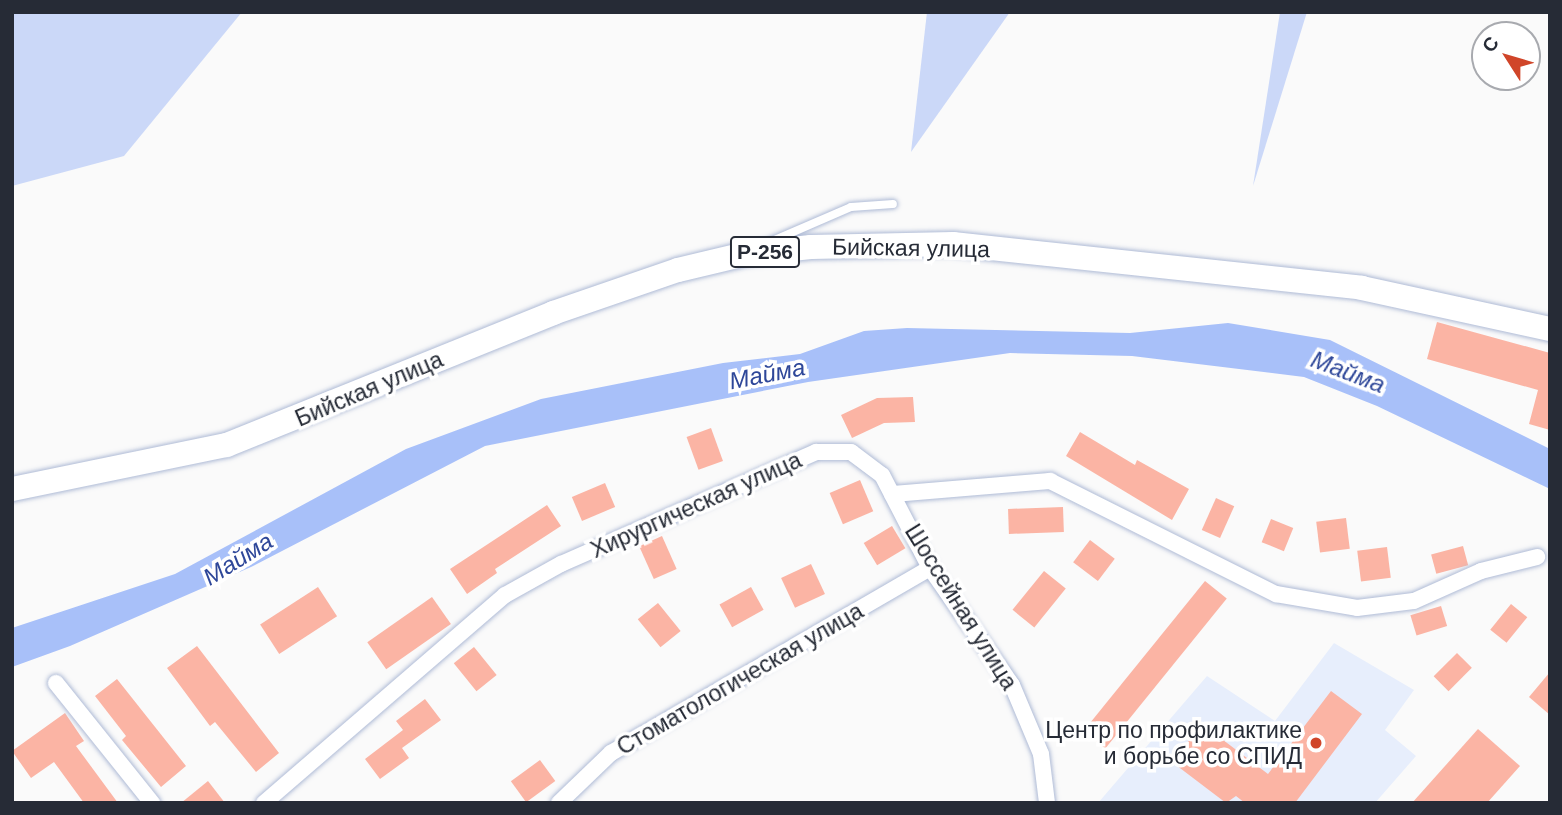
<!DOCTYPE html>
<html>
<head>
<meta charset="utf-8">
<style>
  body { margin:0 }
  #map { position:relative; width:1562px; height:815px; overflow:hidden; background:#fafafa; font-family:Helvetica,sans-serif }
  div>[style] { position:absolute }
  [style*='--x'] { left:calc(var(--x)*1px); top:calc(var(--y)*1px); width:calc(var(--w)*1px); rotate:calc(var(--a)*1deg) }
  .built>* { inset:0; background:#e7eefc }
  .green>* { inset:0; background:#cbd8f8 }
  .water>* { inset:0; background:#a8c0f9 }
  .building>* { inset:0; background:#fbb4a4; transform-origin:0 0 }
  .roads { filter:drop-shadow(0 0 2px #afbbd6) drop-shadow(0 0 2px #afbbd6) }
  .service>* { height:8px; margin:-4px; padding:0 4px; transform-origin:4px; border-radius:4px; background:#fff }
  .minor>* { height:16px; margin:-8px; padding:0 8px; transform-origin:8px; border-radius:8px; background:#fff }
  .primary>* { height:24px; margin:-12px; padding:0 12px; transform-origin:12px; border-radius:12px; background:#fff }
  .dots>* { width:19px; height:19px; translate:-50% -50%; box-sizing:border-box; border:4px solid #fff; border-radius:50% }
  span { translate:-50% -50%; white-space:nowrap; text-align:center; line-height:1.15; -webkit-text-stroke:7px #fff; paint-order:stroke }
  .shield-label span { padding:2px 5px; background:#fff; border:2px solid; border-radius:5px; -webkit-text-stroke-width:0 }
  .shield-label { font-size:21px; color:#262b36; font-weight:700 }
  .street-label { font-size:23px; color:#262b36 }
  .poi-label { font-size:23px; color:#262b36 }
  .right { translate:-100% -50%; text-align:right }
  .water-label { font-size:24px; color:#2e4799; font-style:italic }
  .frame { position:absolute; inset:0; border:14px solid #262b36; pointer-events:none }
  .north { position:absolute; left:1471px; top:21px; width:70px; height:70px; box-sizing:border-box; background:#fff; border:2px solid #a8aaaf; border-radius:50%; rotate:307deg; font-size:19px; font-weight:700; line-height:28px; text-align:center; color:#262b36 }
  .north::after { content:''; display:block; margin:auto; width:24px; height:32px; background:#d04529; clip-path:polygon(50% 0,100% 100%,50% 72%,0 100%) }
</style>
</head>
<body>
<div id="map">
  <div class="built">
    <i style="clip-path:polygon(1334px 643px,1414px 690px,1385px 730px,1416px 756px,1375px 803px,1098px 803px,1207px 676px,1275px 721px)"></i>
  </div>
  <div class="green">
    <i style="clip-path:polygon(12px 12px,242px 12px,124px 156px,12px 186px)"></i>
    <i style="clip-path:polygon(927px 12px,1010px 12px,911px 152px)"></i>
    <i style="clip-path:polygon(1280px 12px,1307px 12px,1253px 186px)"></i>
  </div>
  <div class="water">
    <i style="clip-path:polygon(1228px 323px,1330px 340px,1550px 449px,1550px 489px,1377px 406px,1304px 377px,1132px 356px,1010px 353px,808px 382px,485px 446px,251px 567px,70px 646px,12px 667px,12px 628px,175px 574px,406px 449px,541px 399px,723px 363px,800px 354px,864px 331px,907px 328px,1130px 333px)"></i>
  </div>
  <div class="building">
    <i style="clip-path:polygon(1437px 322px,1550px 353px,1550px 430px,1529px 424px,1538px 390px,1427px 359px)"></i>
    <i style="clip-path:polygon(913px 397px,915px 422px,884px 423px,852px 438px,841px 415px,877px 398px)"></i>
    <i style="left:711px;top:428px;width:35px;height:26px;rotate:70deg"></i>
    <i style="clip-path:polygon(1080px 432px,1135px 465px,1137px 460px,1189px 489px,1172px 520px,1066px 456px)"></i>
    <i style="left:860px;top:480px;width:34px;height:33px;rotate:67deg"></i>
    <i style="left:605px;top:483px;width:26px;height:36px;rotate:67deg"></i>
    <i style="left:1216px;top:498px;width:20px;height:35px;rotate:24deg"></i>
    <i style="clip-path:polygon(547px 505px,561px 526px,495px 569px,497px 573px,467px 594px,450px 569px)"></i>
    <i style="left:1063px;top:507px;width:25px;height:55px;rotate:88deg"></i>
    <i style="left:1346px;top:518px;width:31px;height:30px;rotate:83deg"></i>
    <i style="left:1271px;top:519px;width:24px;height:25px;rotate:22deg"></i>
    <i style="left:892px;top:526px;width:26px;height:33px;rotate:59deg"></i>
    <i style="left:662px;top:536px;width:36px;height:25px;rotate:66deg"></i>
    <i style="left:1090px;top:540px;width:31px;height:28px;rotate:37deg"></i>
    <i style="left:1463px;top:546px;width:20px;height:33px;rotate:75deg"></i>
    <i style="left:1387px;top:547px;width:31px;height:30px;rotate:83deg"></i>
    <i style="left:811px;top:564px;width:33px;height:33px;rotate:65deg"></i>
    <i style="left:1044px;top:571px;width:28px;height:50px;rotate:39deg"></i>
    <i style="left:1205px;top:581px;width:28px;height:193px;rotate:39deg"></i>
    <i style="left:318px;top:587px;width:35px;height:69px;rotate:57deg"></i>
    <i style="left:751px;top:587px;width:26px;height:36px;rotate:61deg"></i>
    <i style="left:432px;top:597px;width:33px;height:79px;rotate:55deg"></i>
    <i style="left:658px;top:603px;width:36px;height:26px;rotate:51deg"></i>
    <i style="left:1511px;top:604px;width:21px;height:33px;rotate:39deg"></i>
    <i style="left:1441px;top:606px;width:21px;height:32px;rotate:73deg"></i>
    <i style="clip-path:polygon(197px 646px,279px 753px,256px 772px,215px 722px,210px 726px,167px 668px)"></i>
    <i style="left:474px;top:647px;width:36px;height:26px;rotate:51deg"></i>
    <i style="left:1457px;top:653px;width:21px;height:33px;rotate:45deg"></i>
    <i style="clip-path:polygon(1550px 672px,1550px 715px,1529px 697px)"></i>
    <i style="clip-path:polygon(117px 679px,186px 766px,161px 787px,122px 740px,126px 736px,95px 696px)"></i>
    <i style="clip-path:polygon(1331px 691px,1362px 714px,1295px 803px,1245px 803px,1236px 796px,1226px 803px,1172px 762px,1202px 724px,1268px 774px)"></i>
    <i style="clip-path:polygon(425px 699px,441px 720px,402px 748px,409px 758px,380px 779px,365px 759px,403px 730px,396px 721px)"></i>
    <i style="clip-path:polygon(65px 713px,84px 741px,76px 746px,118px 803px,84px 803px,54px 762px,31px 778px,12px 751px)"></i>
    <i style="clip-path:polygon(1478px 729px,1520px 766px,1487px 803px,1412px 803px)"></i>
    <i style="left:540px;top:760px;width:26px;height:36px;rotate:54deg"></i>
    <i style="clip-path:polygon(208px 781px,225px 803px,181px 803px)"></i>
  </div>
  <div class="roads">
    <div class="service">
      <i style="--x:770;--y:242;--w:88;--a:-23.4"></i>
      <i style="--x:851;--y:207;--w:42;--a:-4.1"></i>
    </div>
    <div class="minor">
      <i style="--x:892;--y:494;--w:159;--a:-4.7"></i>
      <i style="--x:1050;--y:481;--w:253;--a:26.6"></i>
      <i style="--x:1276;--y:594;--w:82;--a:9.8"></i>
      <i style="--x:1357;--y:608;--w:57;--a:-7"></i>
      <i style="--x:1414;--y:601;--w:73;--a:-24.1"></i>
      <i style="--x:1481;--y:571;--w:58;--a:-14"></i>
      <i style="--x:56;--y:683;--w:154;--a:51.3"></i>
      <i style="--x:264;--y:803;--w:318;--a:-40.8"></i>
      <i style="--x:505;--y:595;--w:64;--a:-29"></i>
      <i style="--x:561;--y:564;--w:279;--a:-23.7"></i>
      <i style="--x:816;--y:452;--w:35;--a:0"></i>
      <i style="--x:851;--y:452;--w:39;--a:37"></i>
      <i style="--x:882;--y:475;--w:105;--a:62.7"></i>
      <i style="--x:930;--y:568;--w:143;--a:55"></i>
      <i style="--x:1012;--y:685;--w:75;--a:67.2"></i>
      <i style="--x:1041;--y:754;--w:49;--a:83"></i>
      <i style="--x:559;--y:803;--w:72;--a:-43.9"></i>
      <i style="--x:611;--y:753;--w:369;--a:-30.1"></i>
    </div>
    <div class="primary">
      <i style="--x:12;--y:489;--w:219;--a:-11.6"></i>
      <i style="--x:227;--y:445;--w:352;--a:-22"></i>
      <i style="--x:553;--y:313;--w:132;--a:-19"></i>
      <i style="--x:678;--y:270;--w:69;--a:-13.4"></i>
      <i style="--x:745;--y:254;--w:66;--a:-6.1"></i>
      <i style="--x:811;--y:247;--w:142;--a:-1.2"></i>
      <i style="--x:953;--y:244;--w:411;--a:6.1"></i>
      <i style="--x:1362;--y:288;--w:192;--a:12.3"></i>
    </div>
  </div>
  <div class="dots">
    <i style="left:1316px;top:743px;background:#d04529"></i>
  </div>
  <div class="shield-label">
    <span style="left:765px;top:252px">Р-256</span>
  </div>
  <div class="street-label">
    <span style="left:911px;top:248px;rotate:1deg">Бийская улица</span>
    <span style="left:369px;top:389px;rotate:-23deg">Бийская улица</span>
    <span style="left:696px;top:505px;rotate:-24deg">Хирургическая улица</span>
    <span style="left:961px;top:607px;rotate:58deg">Шоссейная улица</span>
    <span style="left:740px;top:679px;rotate:-30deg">Стоматологическая улица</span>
  </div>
  <div class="poi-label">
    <span class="right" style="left:1302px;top:743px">Центр по профилактике<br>и борьбе со СПИД</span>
  </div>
  <div class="water-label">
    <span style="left:1348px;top:372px;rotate:21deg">Майма</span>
    <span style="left:767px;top:374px;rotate:-11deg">Майма</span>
    <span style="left:238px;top:559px;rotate:-32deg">Майма</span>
  </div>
  <div class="frame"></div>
  <div class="north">С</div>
</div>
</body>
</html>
